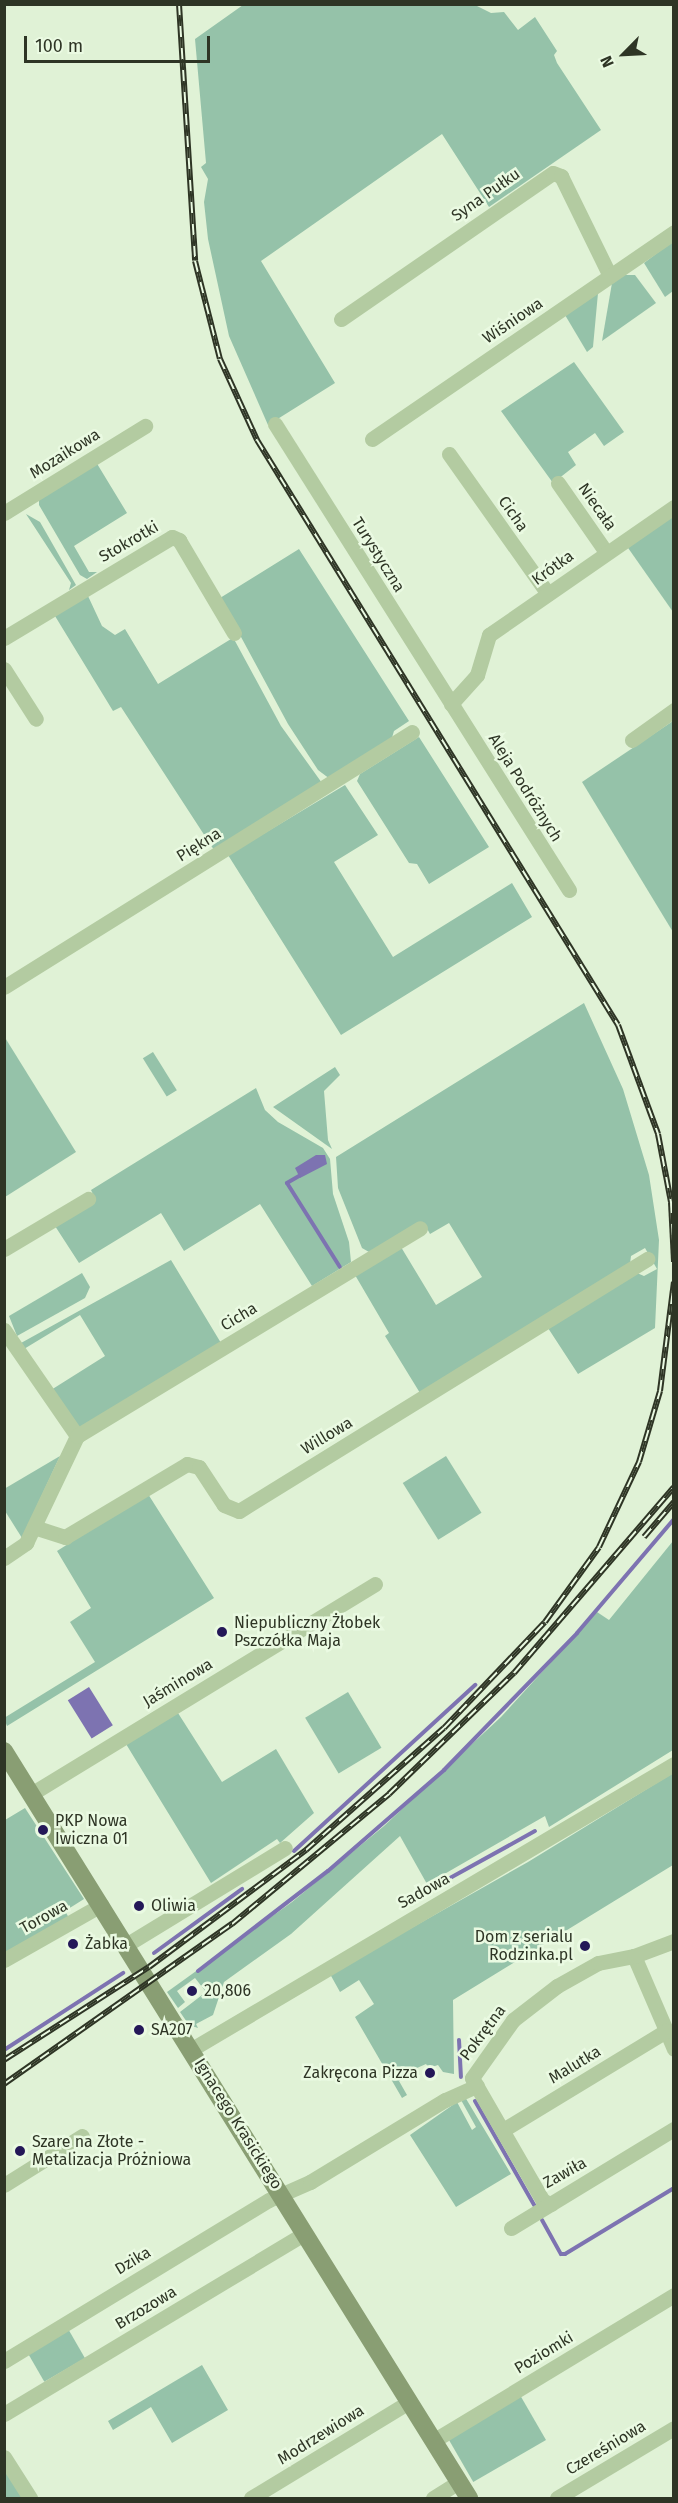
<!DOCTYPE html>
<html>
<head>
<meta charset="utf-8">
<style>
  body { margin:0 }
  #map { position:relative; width:678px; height:2503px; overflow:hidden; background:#e0f2d6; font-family:"Fira Sans",sans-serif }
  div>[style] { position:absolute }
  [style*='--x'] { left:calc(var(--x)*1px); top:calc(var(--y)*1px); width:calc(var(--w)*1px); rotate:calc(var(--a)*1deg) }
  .green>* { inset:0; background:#95c2a9; transform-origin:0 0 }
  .water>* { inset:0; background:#7d73b1; transform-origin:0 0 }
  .stream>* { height:4px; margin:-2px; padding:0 2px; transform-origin:2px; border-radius:2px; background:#7d73b1 }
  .street>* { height:15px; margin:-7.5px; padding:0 7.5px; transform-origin:7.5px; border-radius:7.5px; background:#b3cba1 }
  .secondary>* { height:18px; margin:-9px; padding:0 9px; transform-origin:9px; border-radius:9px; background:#899e73 }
  .rail>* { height:6px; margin-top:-3px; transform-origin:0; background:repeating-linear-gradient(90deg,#eafae2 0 11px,#2e3525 0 22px); box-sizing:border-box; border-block:2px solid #2e3525 }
  .dots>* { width:16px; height:16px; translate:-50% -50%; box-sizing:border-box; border:3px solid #eafae2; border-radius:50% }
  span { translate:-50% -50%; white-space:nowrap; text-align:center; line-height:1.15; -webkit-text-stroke:5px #eafae2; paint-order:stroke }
  .street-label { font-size:16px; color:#2e3525 }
  .poi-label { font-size:16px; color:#2e3525 }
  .left { translate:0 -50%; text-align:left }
  .right { translate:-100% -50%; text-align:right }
  .frame { position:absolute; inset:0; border:6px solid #2e3525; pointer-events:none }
  .north { position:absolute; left:594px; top:24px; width:60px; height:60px; -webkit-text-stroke:4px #eafae2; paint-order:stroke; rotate:246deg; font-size:16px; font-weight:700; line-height:24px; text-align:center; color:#2e3525 }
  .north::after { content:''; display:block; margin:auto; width:21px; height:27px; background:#2e3525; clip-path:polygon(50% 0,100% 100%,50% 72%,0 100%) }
  .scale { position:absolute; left:24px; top:36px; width:186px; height:27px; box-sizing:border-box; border:3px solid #2e3525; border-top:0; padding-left:8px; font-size:18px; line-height:21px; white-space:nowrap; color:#2e3525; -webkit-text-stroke:4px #eafae2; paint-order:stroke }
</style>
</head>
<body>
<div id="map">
  <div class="green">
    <i style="clip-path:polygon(243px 5px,475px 5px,491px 13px,504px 12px,518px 30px,535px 17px,557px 51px,554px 55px,557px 63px,601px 130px,489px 207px,442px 134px,261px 261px,335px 383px,268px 425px,229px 336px,208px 239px,204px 202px,208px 179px,201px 167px,206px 163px,195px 39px)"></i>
    <i style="clip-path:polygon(673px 241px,673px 291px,665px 297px,644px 263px)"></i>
    <i style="clip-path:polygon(624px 275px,635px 275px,656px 303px,602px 341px,612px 283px)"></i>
    <i style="clip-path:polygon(598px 293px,593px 347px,587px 352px,565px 315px)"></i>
    <i style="clip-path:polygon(574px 362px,624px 432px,604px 446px,595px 433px,568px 452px,576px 465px,553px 483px,501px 411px)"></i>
    <i style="clip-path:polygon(96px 462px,127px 513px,74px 546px,89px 572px,97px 572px,87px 579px,80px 575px,39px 505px,39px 496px)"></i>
    <i style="clip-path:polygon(26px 514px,40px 522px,76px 585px,69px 590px,71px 583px)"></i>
    <i style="clip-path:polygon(673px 514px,673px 612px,626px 545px)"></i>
    <i style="clip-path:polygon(299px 549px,409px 721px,394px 731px,391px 741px,330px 779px,318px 770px,288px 724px,220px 598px)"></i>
    <i style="clip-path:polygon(88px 596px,102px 626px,115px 635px,125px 629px,158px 684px,231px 639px,235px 641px,281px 726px,322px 783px,214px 850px,121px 707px,113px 711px,55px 616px)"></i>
    <i style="clip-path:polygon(673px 721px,673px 932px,582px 782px)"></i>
    <i style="clip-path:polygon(419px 737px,489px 847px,429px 884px,417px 864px,409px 863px,357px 781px,360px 774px)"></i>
    <i style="clip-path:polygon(345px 785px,378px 835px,334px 862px,393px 957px,512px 883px,532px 917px,341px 1035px,228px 855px)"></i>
    <i style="clip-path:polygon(584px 1003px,623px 1089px,649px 1175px,659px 1240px,655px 1328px,578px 1374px,548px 1328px,637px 1273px,644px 1276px,657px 1269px,645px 1248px,631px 1256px,630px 1264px,420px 1393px,385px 1336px,389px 1333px,355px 1275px,401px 1247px,436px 1305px,482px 1277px,449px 1223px,430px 1234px,424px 1223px,369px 1252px,362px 1248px,338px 1188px,336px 1157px)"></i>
    <i style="clip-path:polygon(4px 1036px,76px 1152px,5px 1197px,4px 1197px)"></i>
    <i style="left:153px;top:1052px;width:45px;height:12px;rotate:58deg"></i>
    <i style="clip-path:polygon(335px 1067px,340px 1075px,324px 1091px,328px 1140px,332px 1149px,273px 1107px)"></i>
    <i style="clip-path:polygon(256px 1088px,265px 1110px,278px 1122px,323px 1148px,330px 1159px,333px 1194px,349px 1242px,351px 1262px,312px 1286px,260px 1204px,184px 1251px,161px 1213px,79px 1263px,55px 1226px,96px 1200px,91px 1190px)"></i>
    <i style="clip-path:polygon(171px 1260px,221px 1343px,79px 1429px,51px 1390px,105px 1356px,80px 1315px,24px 1349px,21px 1343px)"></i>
    <i style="clip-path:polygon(82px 1273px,90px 1287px,85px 1298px,17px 1336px,9px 1316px)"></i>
    <i style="clip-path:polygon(60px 1456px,22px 1538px,5px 1511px,4px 1489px)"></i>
    <i style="left:446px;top:1456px;width:67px;height:51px;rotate:58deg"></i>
    <i style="clip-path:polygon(148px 1494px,214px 1598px,7px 1726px,4px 1718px,95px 1662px,70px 1622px,91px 1608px,57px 1551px)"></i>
    <i style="clip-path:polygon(673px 1541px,673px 1750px,549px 1827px,545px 1816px,427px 1884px,400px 1836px,291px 1934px,224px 1982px,213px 2015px,196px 2024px,198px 2028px,189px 2025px,180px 2012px,206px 1992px,195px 1978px,177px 1991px,185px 2002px,178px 2008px,167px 1992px,292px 1902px,384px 1826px,501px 1717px,597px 1612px,609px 1620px)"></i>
    <i style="left:348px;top:1692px;width:65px;height:50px;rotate:59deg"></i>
    <i style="clip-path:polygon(178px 1713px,222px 1782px,276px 1749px,314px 1813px,280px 1843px,277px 1839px,211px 1883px,126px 1744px)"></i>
    <i style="clip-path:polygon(673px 1773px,673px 1865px,453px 2000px,454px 2074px,443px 2072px,438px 2065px,429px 2068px,426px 2064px,417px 2068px,399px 2081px,407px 2095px,402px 2098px,355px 2017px,374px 2004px,359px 1980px,340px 1992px,330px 1974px,528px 1862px)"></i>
    <i style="clip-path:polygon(25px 1808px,84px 1899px,65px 1911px,69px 1918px,5px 1956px,5px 1820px)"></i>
    <i style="clip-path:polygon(465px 2097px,511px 2174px,456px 2207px,410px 2135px,457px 2102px,472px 2130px,476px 2127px,461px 2100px)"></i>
    <i style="left:67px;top:2327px;width:36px;height:47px;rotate:60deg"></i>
    <i style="clip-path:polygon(202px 2365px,228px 2410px,172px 2443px,151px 2407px,113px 2430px,108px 2421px)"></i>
    <i style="left:520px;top:2395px;width:52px;height:84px;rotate:60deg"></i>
    <i style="clip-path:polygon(5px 2467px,24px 2498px,5px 2498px)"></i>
  </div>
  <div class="water">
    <i style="clip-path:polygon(316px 1155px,325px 1155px,327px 1164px,300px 1178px,295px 1168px)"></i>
    <i style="left:89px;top:1687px;width:45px;height:25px;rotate:58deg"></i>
  </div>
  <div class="stream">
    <i style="--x:299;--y:1176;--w:14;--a:150"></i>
    <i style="--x:287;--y:1183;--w:99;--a:57.8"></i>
    <i style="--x:294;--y:1851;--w:246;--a:-42.5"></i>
    <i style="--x:450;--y:1878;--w:97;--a:-28.9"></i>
    <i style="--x:154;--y:1953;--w:109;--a:-36"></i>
    <i style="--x:198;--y:1971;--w:164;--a:-37.6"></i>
    <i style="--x:328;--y:1871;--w:154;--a:-41"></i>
    <i style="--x:444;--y:1770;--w:191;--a:-45.8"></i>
    <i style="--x:577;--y:1633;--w:150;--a:-49.6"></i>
    <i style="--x:459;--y:2040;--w:37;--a:87"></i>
    <i style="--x:4;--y:2050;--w:142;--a:-32.9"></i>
    <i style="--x:475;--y:2101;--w:120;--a:60.4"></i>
    <i style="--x:542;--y:2220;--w:39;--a:61"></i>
    <i style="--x:561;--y:2254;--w:4;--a:0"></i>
    <i style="--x:565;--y:2254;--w:127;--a:-31.2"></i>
  </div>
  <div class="street">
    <i style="--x:341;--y:319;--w:257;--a:-34.6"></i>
    <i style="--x:553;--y:173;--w:9;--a:21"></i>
    <i style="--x:561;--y:176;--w:111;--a:63.9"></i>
    <i style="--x:275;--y:424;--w:551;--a:57.75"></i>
    <i style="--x:372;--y:439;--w:366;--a:-34.4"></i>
    <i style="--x:449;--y:454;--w:171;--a:54.7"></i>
    <i style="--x:558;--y:483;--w:84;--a:55.2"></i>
    <i style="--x:4;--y:513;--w:166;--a:-31.7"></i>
    <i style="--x:4;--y:638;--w:196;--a:-31"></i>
    <i style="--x:172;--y:537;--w:8;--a:23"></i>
    <i style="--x:179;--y:540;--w:108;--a:59.4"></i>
    <i style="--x:4;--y:669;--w:59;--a:57.4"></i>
    <i style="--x:451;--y:704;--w:39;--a:-48"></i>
    <i style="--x:477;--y:675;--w:42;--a:-73.3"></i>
    <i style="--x:489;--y:635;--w:225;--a:-34.7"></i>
    <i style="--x:632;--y:740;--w:52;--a:-35.5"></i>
    <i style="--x:4;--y:987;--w:481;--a:-32"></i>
    <i style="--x:4;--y:1249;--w:98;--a:-30.8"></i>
    <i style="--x:4;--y:1330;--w:129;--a:55.4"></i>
    <i style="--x:34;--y:1527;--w:33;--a:18"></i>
    <i style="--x:65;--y:1537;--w:142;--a:-30.9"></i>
    <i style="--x:187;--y:1464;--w:12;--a:14"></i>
    <i style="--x:199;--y:1467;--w:45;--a:56.7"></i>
    <i style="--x:224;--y:1505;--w:16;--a:22"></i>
    <i style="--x:239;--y:1511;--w:480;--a:-31.7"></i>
    <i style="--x:4;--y:1558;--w:27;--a:-34"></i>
    <i style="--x:26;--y:1543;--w:119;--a:-64.5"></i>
    <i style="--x:77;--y:1436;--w:401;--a:-31.2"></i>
    <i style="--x:31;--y:1794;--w:403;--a:-31.4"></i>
    <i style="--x:126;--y:1945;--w:186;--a:-31.4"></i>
    <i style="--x:634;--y:1956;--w:101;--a:66.7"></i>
    <i style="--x:4;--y:1960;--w:112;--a:-29.6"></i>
    <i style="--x:192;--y:2049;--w:560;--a:-30.6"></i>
    <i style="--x:503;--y:2130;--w:191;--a:-31.3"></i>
    <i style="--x:4;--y:2185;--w:92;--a:-32.1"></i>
    <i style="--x:551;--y:2204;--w:9;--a:-159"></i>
    <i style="--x:543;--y:2201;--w:142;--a:-120"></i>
    <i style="--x:472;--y:2078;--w:71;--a:-54.7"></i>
    <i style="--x:513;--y:2020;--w:56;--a:-37.7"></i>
    <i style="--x:557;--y:1986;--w:47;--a:-29.3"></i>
    <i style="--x:598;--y:1963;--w:37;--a:-11"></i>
    <i style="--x:634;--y:1956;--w:43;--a:-20.6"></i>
    <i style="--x:511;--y:2228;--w:191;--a:-31.3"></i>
    <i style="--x:4;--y:2361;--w:310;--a:-31.3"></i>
    <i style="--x:269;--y:2200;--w:45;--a:-23.7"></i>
    <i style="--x:310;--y:2182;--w:158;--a:-31.3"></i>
    <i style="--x:445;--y:2100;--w:35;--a:-24"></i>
    <i style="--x:4;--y:2414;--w:351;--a:-31"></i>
    <i style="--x:433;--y:2441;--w:282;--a:-31.2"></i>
    <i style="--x:4;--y:2457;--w:49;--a:57.6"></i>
    <i style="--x:251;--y:2498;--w:185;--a:-31.3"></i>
    <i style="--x:433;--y:2498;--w:31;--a:-32"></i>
    <i style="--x:557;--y:2498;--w:136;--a:-30.9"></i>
  </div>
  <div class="secondary">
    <i style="--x:4;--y:1751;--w:880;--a:58.1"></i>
  </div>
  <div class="rail">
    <i style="--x:179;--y:4;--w:257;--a:86.4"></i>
    <i style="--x:195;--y:261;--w:101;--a:75.7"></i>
    <i style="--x:220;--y:359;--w:89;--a:65.4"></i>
    <i style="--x:257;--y:440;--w:687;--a:58.32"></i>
    <i style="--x:618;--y:1025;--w:116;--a:69.8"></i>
    <i style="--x:658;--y:1134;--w:69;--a:79.2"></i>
    <i style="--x:671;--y:1202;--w:60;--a:87.1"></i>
    <i style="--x:644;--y:1537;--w:46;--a:-49.4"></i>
    <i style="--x:4;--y:2060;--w:172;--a:-32.7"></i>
    <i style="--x:149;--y:1967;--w:196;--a:-36.7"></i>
    <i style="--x:306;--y:1850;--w:184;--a:-41.5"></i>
    <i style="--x:444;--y:1728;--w:146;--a:-46.4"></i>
    <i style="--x:545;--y:1622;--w:92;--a:-54.2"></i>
    <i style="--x:599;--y:1547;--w:94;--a:-64.8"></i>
    <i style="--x:639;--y:1462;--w:74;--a:-73.5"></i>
    <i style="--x:660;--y:1391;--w:110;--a:-82.7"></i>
    <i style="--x:4;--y:2084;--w:279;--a:-35.1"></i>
    <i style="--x:232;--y:1924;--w:204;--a:-39.6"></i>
    <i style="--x:389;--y:1794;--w:174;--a:-44.1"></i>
    <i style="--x:514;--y:1673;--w:245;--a:-49.3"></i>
  </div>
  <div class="dots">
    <i style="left:222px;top:1632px;background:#241858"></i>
    <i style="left:43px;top:1830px;background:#241858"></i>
    <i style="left:139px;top:1906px;background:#241858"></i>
    <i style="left:73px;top:1944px;background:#241858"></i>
    <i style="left:585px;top:1946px;background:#241858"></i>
    <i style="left:192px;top:1991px;background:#241858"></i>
    <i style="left:139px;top:2030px;background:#241858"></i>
    <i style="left:430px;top:2073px;background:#241858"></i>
    <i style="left:20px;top:2151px;background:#241858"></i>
  </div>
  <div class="street-label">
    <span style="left:486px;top:195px;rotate:-35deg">Syna Pułku</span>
    <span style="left:513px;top:321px;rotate:-34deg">Wiśniowa</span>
    <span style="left:65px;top:454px;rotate:-32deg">Mozaikowa</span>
    <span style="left:597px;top:507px;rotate:55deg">Niecała</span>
    <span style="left:513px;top:514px;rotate:55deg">Cicha</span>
    <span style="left:129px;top:542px;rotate:-30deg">Stokrotki</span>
    <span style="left:378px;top:555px;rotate:58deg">Turystyczna</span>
    <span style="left:553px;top:568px;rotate:-36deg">Krótka</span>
    <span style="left:525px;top:788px;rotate:58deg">Aleja Podróżnych</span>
    <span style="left:199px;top:845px;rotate:-32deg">Piękna</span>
    <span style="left:239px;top:1317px;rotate:-31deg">Cicha</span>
    <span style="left:327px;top:1436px;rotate:-31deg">Willowa</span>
    <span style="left:178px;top:1683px;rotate:-31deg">Jaśminowa</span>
    <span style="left:424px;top:1891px;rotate:-29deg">Sadowa</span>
    <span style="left:44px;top:1917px;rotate:-29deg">Torowa</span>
    <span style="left:483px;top:2033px;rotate:-53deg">Pokrętna</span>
    <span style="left:575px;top:2065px;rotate:-31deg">Malutka</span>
    <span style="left:238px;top:2124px;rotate:58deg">Ignacego Krasickiego</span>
    <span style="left:565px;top:2173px;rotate:-29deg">Zawiła</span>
    <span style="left:133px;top:2261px;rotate:-31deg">Dzika</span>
    <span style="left:146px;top:2308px;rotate:-31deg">Brzozowa</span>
    <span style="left:544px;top:2353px;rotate:-31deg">Poziomki</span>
    <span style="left:321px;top:2435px;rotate:-32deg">Modrzewiowa</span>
    <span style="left:606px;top:2448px;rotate:-31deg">Czereśniowa</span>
  </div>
  <div class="poi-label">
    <span class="left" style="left:234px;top:1632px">Niepubliczny Żłobek<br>Pszczółka Maja</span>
    <span class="left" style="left:55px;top:1830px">PKP Nowa<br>Iwiczna 01</span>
    <span class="left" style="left:151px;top:1906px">Oliwia</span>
    <span class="right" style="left:573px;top:1946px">Dom z serialu<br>Rodzinka.pl</span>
    <span class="left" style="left:85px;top:1944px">Żabka</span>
    <span class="left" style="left:204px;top:1991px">20,806</span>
    <span class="left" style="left:151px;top:2030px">SA207</span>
    <span class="right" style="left:418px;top:2073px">Zakręcona Pizza</span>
    <span class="left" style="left:32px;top:2151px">Szare na Złote -<br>Metalizacja Próżniowa</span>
  </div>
  <div class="frame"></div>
  <div class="north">N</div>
  <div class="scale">100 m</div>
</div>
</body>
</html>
